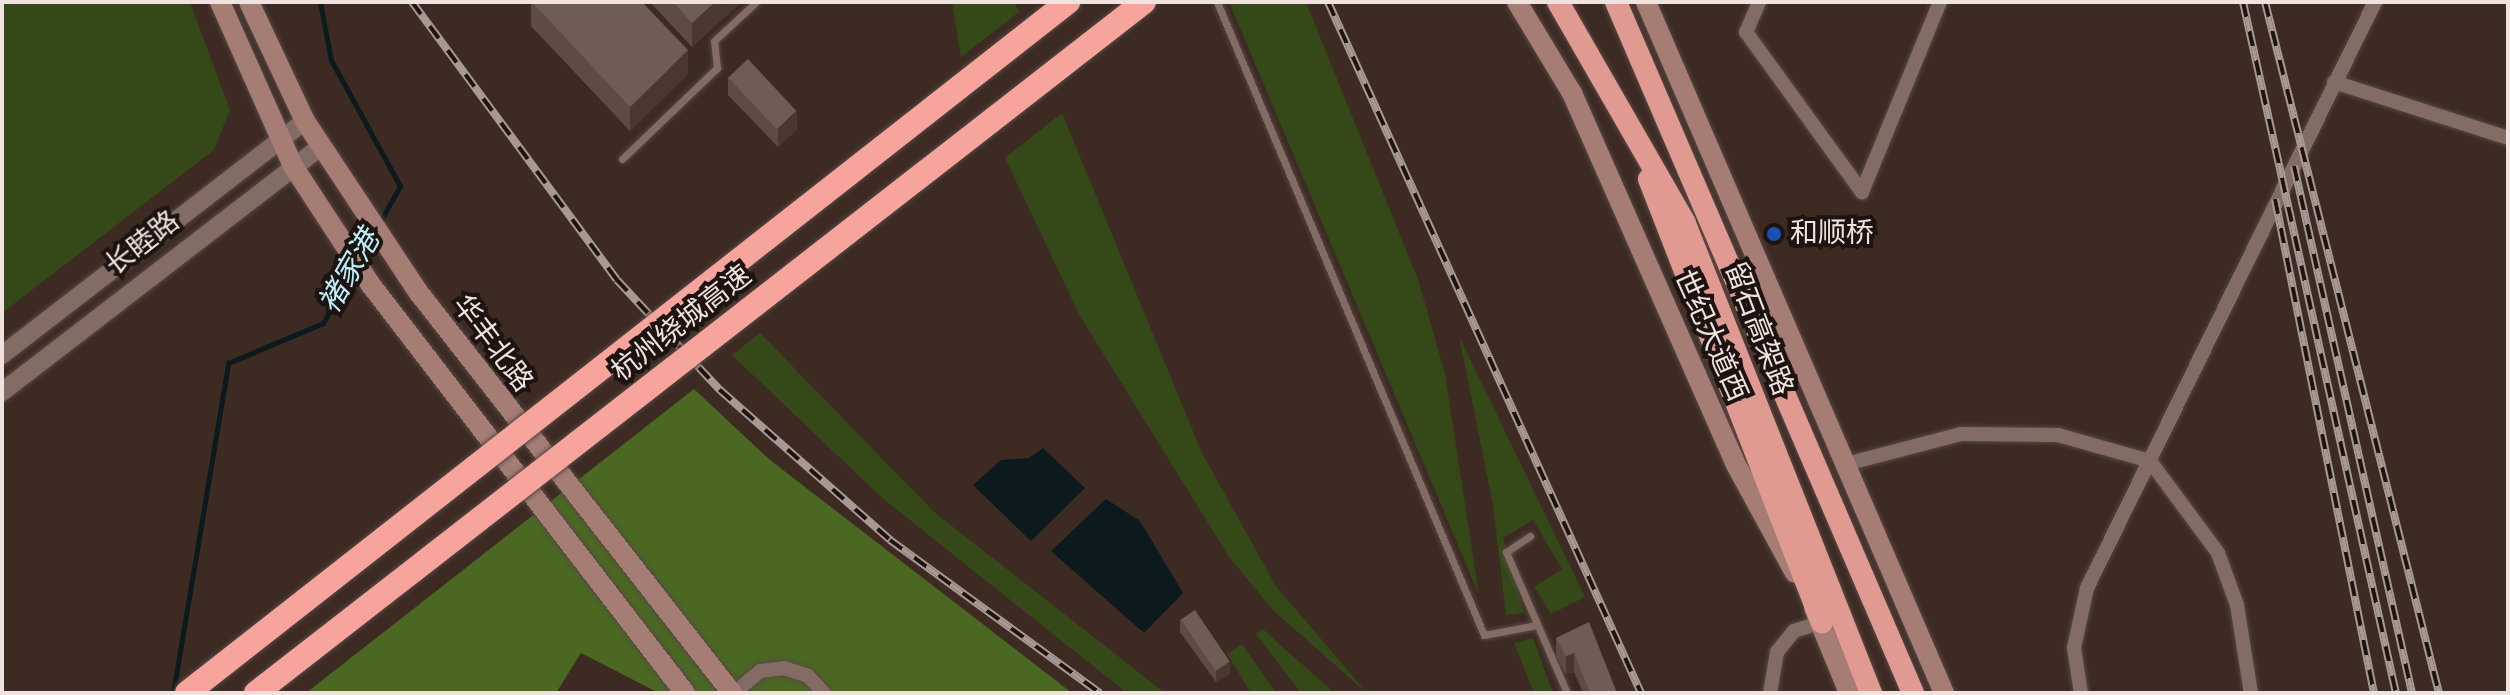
<!DOCTYPE html>
<html>
<head>
<meta charset="utf-8">
<style>
  body { margin:0 }
  #map { position:relative; width:2510px; height:695px; overflow:hidden; background:#3c2a23; font-family:"Alegreya Sans","Noto Sans SC",sans-serif }
  div>[style] { position:absolute }
  [style*='--x'] { left:calc(var(--x)*1px); top:calc(var(--y)*1px); width:calc(var(--w)*1px); rotate:calc(var(--a)*1deg) }
  .green>* { inset:0; background:#344917 }
  .forest>* { inset:0; background:#4b6823 }
  .water>* { inset:0; background:#0c1a1d }
  .stream>* { height:5px; margin:-2.5px; padding:0 2.5px; transform-origin:2.5px; border-radius:2.5px; background:#0c1a1d }
  .roads { filter:drop-shadow(0 0 2px #584843) drop-shadow(0 0 2px #584843) }
  .service>* { height:7px; margin:-3.5px; padding:0 3.5px; transform-origin:3.5px; border-radius:3.5px; background:#826c64 }
  .minor>* { height:14px; margin:-7px; padding:0 7px; transform-origin:7px; border-radius:7px; background:#826c64 }
  .tertiary>* { height:18px; margin:-9px; padding:0 9px; transform-origin:9px; border-radius:9px; background:#826c64 }
  .secondary>* { height:20px; margin:-10px; padding:0 10px; transform-origin:10px; border-radius:10px; background:#a57d75 }
  .trunk>* { height:22px; margin:-11px; padding:0 11px; transform-origin:11px; border-radius:11px; background:#e09a91 }
  .rail>* { height:8px; margin-top:-4px; transform-origin:0; background:repeating-linear-gradient(90deg,#1d1411 0 15px,#a79893 0 30px); box-sizing:border-box; border-block:2px solid #a79893 }
  .bridges { filter:drop-shadow(0 0 2px #584843) drop-shadow(0 0 2px #584843) }
  .motorway-bridge>* { height:24px; margin:-12px; padding:0 12px; transform-origin:12px; border-radius:12px; background:#f7a59c }
  .wall>* { inset:0; background:#5e4b45 }
  .shaded-wall>* { inset:0; background:#4a3730 }
  .building>* { inset:0; background:#6e5c55; transform-origin:0 0 }
  .dots>* { width:22px; height:22px; translate:-50% -50%; box-sizing:border-box; border:4px solid #1d1411; border-radius:50% }
  span { translate:-50% -50%; white-space:nowrap; text-align:center; line-height:1.15; -webkit-text-stroke:8px #1d1411; paint-order:stroke }
  .poi-label { font-size:28px; color:#f0e3df }
  .left { translate:0 -50%; text-align:left }
  .street-label { font-size:28px; color:#f0e3df }
  .water-label { font-size:30px; color:#bdeff9; font-style:italic }
  .frame { position:absolute; inset:0; border:4px solid #f0e3df; pointer-events:none }
</style>
</head>
<body>
<div id="map">
  <div class="green">
    <i style="clip-path:polygon(2px 2px,190px 2px,230px 110px,214px 150px,2px 313px)"></i>
    <i style="clip-path:polygon(952px 2px,1014px 2px,1019px 12px,961px 57px)"></i>
    <i style="clip-path:polygon(1229px 2px,1306px 2px,1419px 282px,1445px 374px,1479px 595px)"></i>
    <i style="clip-path:polygon(1062px 113px,1202px 453px,1276px 586px,1367px 693px,1275px 612px,1229px 557px,1080px 316px,1005px 158px)"></i>
    <i style="clip-path:polygon(760px 333px,934px 512px,1165px 693px,1127px 693px,881px 497px,732px 355px)"></i>
    <i style="clip-path:polygon(1459px 336px,1585px 597px,1551px 614px,1534px 587px,1562px 569px,1533px 520px,1503px 538px,1524px 613px,1506px 615px,1493px 505px)"></i>
    <i style="clip-path:polygon(1263px 629px,1280px 645px,1335px 693px,1301px 693px,1256px 634px)"></i>
    <i style="clip-path:polygon(1533px 638px,1553px 693px,1534px 693px,1514px 643px)"></i>
    <i style="clip-path:polygon(1242px 644px,1276px 693px,1251px 693px,1227px 654px)"></i>
  </div>
  <div class="forest">
    <i style="clip-path:polygon(694px 389px,770px 460px,1072px 693px,659px 693px,581px 653px,556px 693px,306px 693px)"></i>
  </div>
  <div class="water">
    <i style="clip-path:polygon(1043px 448px,1085px 488px,1031px 541px,973px 485px,1001px 460px,1029px 458px)"></i>
    <i style="clip-path:polygon(1106px 499px,1140px 521px,1183px 593px,1144px 633px,1051px 551px)"></i>
  </div>
  <div class="stream">
    <i style="--x:320;--y:2;--w:59;--a:79.3"></i>
    <i style="--x:331;--y:60;--w:144;--a:61.3"></i>
    <i style="--x:400;--y:186;--w:41;--a:119.1"></i>
    <i style="--x:360;--y:257;--w:26;--a:-61"></i>
    <i style="--x:173;--y:693;--w:335;--a:-80.5"></i>
    <i style="--x:228;--y:363;--w:103;--a:-22.8"></i>
    <i style="--x:323;--y:323;--w:62;--a:-60.9"></i>
  </div>
  <div class="roads">
    <div class="service">
      <i style="--x:1217;--y:2;--w:687;--a:67.13"></i>
      <i style="--x:1484;--y:635;--w:54;--a:-10.7"></i>
      <i style="--x:622;--y:159;--w:132;--a:-43.8"></i>
      <i style="--x:717;--y:68;--w:27;--a:-96"></i>
      <i style="--x:714;--y:41;--w:57;--a:-42.9"></i>
      <i style="--x:1530;--y:536;--w:29;--a:146"></i>
      <i style="--x:1506;--y:552;--w:154;--a:66.6"></i>
    </div>
    <div class="minor">
      <i style="--x:1759;--y:2;--w:33;--a:113"></i>
      <i style="--x:1746;--y:32;--w:198;--a:54.1"></i>
      <i style="--x:1862;--y:192;--w:205;--a:-67.7"></i>
      <i style="--x:2334;--y:82;--w:183;--a:17.8"></i>
      <i style="--x:1846;--y:464;--w:119;--a:-14.6"></i>
      <i style="--x:1961;--y:434;--w:97;--a:0.6"></i>
      <i style="--x:2058;--y:435;--w:96;--a:15.8"></i>
      <i style="--x:2150;--y:461;--w:114;--a:53.5"></i>
      <i style="--x:2218;--y:553;--w:55;--a:69.9"></i>
      <i style="--x:2237;--y:605;--w:89;--a:81"></i>
      <i style="--x:734;--y:693;--w:34;--a:-40"></i>
      <i style="--x:760;--y:671;--w:24;--a:-7"></i>
      <i style="--x:784;--y:668;--w:25;--a:18"></i>
      <i style="--x:808;--y:676;--w:23;--a:47"></i>
      <i style="--x:1770;--y:693;--w:42;--a:-80.3"></i>
      <i style="--x:1777;--y:652;--w:27;--a:-51"></i>
      <i style="--x:1794;--y:631;--w:29;--a:-18"></i>
      <i style="--x:2081;--y:693;--w:46;--a:-98.8"></i>
      <i style="--x:2074;--y:648;--w:61;--a:-77.8"></i>
      <i style="--x:2087;--y:588;--w:653;--a:-63.83"></i>
    </div>
    <div class="tertiary">
      <i style="--x:2;--y:355;--w:383;--a:-37.7"></i>
      <i style="--x:2;--y:392;--w:404;--a:-37.6"></i>
    </div>
    <div class="secondary">
      <i style="--x:220;--y:2;--w:180;--a:66"></i>
      <i style="--x:293;--y:166;--w:142;--a:56.8"></i>
      <i style="--x:371;--y:285;--w:515;--a:52.42"></i>
      <i style="--x:249;--y:2;--w:132;--a:64.8"></i>
      <i style="--x:305;--y:121;--w:206;--a:56.5"></i>
      <i style="--x:419;--y:293;--w:508;--a:51.96"></i>
      <i style="--x:1517;--y:2;--w:106;--a:58.9"></i>
      <i style="--x:1572;--y:93;--w:404;--a:66.2"></i>
      <i style="--x:1735;--y:463;--w:125;--a:61.4"></i>
      <i style="--x:1646;--y:2;--w:753;--a:66.67"></i>
      <i style="--x:1814;--y:608;--w:92;--a:67.6"></i>
    </div>
    <div class="trunk">
      <i style="--x:1558;--y:2;--w:253;--a:60.1"></i>
      <i style="--x:1684;--y:221;--w:508;--a:68.39"></i>
      <i style="--x:1616;--y:2;--w:752;--a:66.74"></i>
      <i style="--x:1649;--y:179;--w:476;--a:68.7"></i>
    </div>
  </div>
  <div class="rail">
    <i style="--x:412;--y:2;--w:345;--a:53.6"></i>
    <i style="--x:617;--y:280;--w:151;--a:46.9"></i>
    <i style="--x:720;--y:390;--w:227;--a:41.4"></i>
    <i style="--x:890;--y:540;--w:260;--a:36.1"></i>
    <i style="--x:1328;--y:2;--w:759;--a:65.63"></i>
    <i style="--x:2243;--y:2;--w:708;--a:77.52"></i>
    <i style="--x:2265;--y:2;--w:713;--a:75.87"></i>
    <i style="--x:2294;--y:166;--w:540;--a:77.38"></i>
    <i style="--x:2275;--y:199;--w:504;--a:78.67"></i>
  </div>
  <div class="bridges">
    <div class="motorway-bridge">
      <i style="--x:187;--y:693;--w:1120;--a:-38.11"></i>
      <i style="--x:256;--y:693;--w:1125;--a:-37.89"></i>
    </div>
  </div>
  <div class="wall">
    <i style="clip-path:polygon(531px 2px,688px 74px,630px 131px,531px 26px)"></i>
    <i style="clip-path:polygon(650px 2px,741px 2px,692px 47px)"></i>
    <i style="clip-path:polygon(728px 77px,797px 129px,778px 147px,728px 95px)"></i>
    <i style="clip-path:polygon(1180px 619px,1230px 674px,1216px 682px,1180px 632px)"></i>
    <i style="clip-path:polygon(1556px 638px,1617px 693px,1583px 693px,1574px 672px,1566px 674px,1556px 657px)"></i>
  </div>
  <div class="shaded-wall">
    <i style="clip-path:polygon(715px 2px,741px 2px,692px 47px,692px 23px)"></i>
    <i style="clip-path:polygon(688px 50px,688px 74px,630px 131px,630px 107px)"></i>
    <i style="clip-path:polygon(797px 111px,797px 129px,778px 147px,778px 128px)"></i>
    <i style="clip-path:polygon(1574px 653px,1574px 672px,1566px 674px,1566px 656px)"></i>
    <i style="clip-path:polygon(1230px 661px,1230px 674px,1216px 682px,1216px 669px)"></i>
  </div>
  <div class="building">
    <i style="clip-path:polygon(532px 2px,642px 2px,688px 50px,630px 107px)"></i>
    <i style="clip-path:polygon(673px 2px,715px 2px,692px 23px)"></i>
    <i style="left:748px;top:59px;width:71px;height:27px;rotate:47deg"></i>
    <i style="left:1195px;top:610px;width:62px;height:17px;rotate:56deg"></i>
    <i style="clip-path:polygon(1589px 622px,1617px 693px,1590px 693px,1574px 653px,1566px 656px,1556px 638px)"></i>
  </div>
  <div class="dots">
    <i style="left:1774px;top:234px;background:#1a4fb4"></i>
  </div>
  <div class="poi-label">
    <span class="left" style="left:1790px;top:234px">和顺桥</span>
  </div>
  <div class="street-label">
    <span style="left:143px;top:244px;rotate:-38deg">长睦路</span>
    <span style="left:682px;top:324px;rotate:-38deg">杭州绕城高速</span>
    <span style="left:1758px;top:329px;rotate:69deg">留石高架路</span>
    <span style="left:1710px;top:336px;rotate:66deg">世纪大道西</span>
    <span style="left:492px;top:344px;rotate:53deg">华丰北路</span>
  </div>
  <div class="water-label">
    <span style="left:350px;top:272px;rotate:-60deg">褚家港</span>
  </div>
  <div class="frame"></div>
</div>
</body>
</html>
